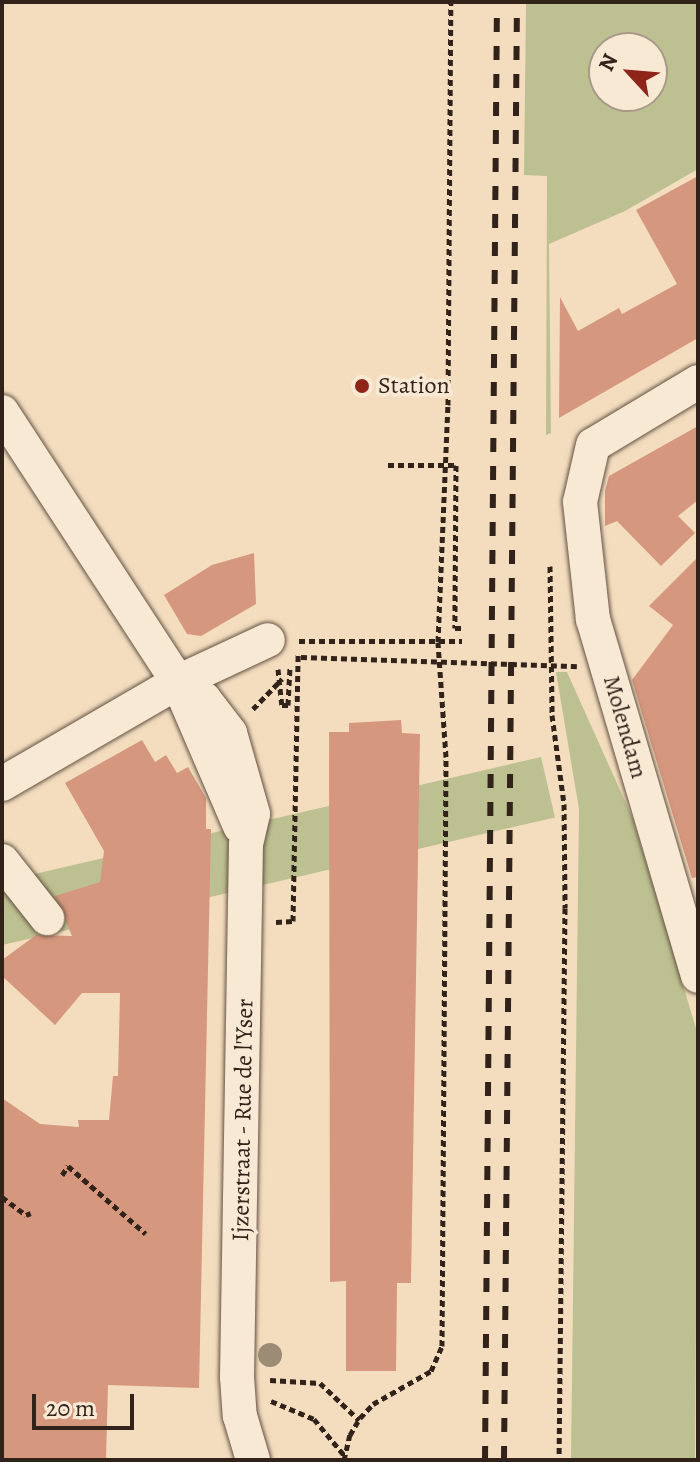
<!DOCTYPE html>
<html>
<head>
<meta charset="utf-8">
<style>
  body { margin:0 }
  #map { position:relative; width:700px; height:1462px; overflow:hidden; background:#f4ddbf; font-family:Alegreya,serif }
  div>[style] { position:absolute }
  [style*='--x'] { left:calc(var(--x)*1px); top:calc(var(--y)*1px); width:calc(var(--w)*1px); rotate:calc(var(--a)*1deg) }
  .green>* { inset:0; background:#bdc090; transform-origin:0 0 }
  .building>* { inset:0; background:#d5977d }
  .path>* { height:5px; margin-top:-2.5px; transform-origin:0; background:repeating-linear-gradient(90deg,#31231a 0 6px,transparent 0 10px) }
  .roads { filter:drop-shadow(0 0 2px #625243) drop-shadow(0 0 2px #625243) }
  .minor>* { height:34px; margin:-17px; padding:0 17px; transform-origin:17px; border-radius:17px; background:#f8e9d5 }
  .rail>* { height:6px; margin-top:-3px; transform-origin:0; background:repeating-linear-gradient(90deg,#31231a 0 14px,transparent 0 28px) }
  .path-bridge>* { height:5px; margin-top:-2.5px; transform-origin:0; background:repeating-linear-gradient(90deg,#31231a 0 6px,transparent 0 10px) }
  .trees>* { width:24px; height:24px; margin:-12px; border-radius:50%; background:#9c8c75 }
  .dots>* { width:22px; height:22px; translate:-50% -50%; box-sizing:border-box; border:4px solid #f8e9d5; border-radius:50% }
  span { translate:-50% -50%; white-space:nowrap; text-align:center; line-height:1.15; -webkit-text-stroke:7px #f8e9d5; paint-order:stroke }
  .poi-label { font-size:24px; color:#31231a }
  .left { translate:0 -50%; text-align:left }
  .street-label { font-size:24px; color:#31231a }
  .frame { position:absolute; inset:0; border:4px solid #31231a; pointer-events:none }
  .north { position:absolute; left:588px; top:32px; width:80px; height:80px; box-sizing:border-box; background:#f8e9d5; border:2px solid #a89a8a; border-radius:50%; rotate:296deg; font-size:22px; font-weight:700; line-height:32px; text-align:center; color:#31231a }
  .north::after { content:''; display:block; margin:auto; width:28px; height:36px; background:#8f2418; clip-path:polygon(50% 0,100% 100%,50% 72%,0 100%) }
  .scale { position:absolute; left:32px; top:1394px; width:102px; height:36px; box-sizing:border-box; border:4px solid #31231a; border-top:0; padding-left:10px; font-size:24px; line-height:28px; white-space:nowrap; color:#31231a; -webkit-text-stroke:6px #f8e9d5; paint-order:stroke }
</style>
</head>
<body>
<div id="map">
  <div class="green">
    <i style="clip-path:polygon(evenodd,526px 2px,698px 2px,698px 169px,625px 211px,549px 244px,551px 433px,546px 435px,547px 176px,524px 175px,526px 2px,604px 48px,652px 48px,652px 96px,604px 96px,604px 48px)"></i>
    <i style="clip-path:polygon(556px 672px,567px 672px,633px 819px,698px 1035px,695px 1460px,571px 1460px,579px 809px)"></i>
    <i style="left:541px;top:757px;width:62px;height:703px;rotate:77deg"></i>
  </div>
  <div class="building">
    <i style="clip-path:polygon(698px 176px,698px 338px,559px 418px,560px 297px,578px 331px,619px 308px,622px 314px,677px 284px,636px 210px)"></i>
    <i style="clip-path:polygon(698px 426px,698px 500px,678px 516px,695px 533px,661px 566px,617px 521px,605px 526px,605px 491px,609px 476px)"></i>
    <i style="clip-path:polygon(254px 553px,256px 604px,201px 636px,187px 634px,164px 595px,212px 565px)"></i>
    <i style="clip-path:polygon(698px 557px,698px 877px,692px 878px,632px 680px,673px 625px,649px 606px)"></i>
    <i style="clip-path:polygon(401px 720px,402px 733px,420px 734px,411px 1283px,397px 1283px,396px 1371px,346px 1371px,346px 1281px,330px 1282px,329px 732px,349px 732px,349px 723px)"></i>
    <i style="clip-path:polygon(142px 740px,155px 762px,166px 755px,177px 773px,188px 767px,206px 798px,206px 829px,211px 829px,199px 1388px,108px 1385px,106px 1460px,2px 1460px,2px 1098px,40px 1124px,79px 1127px,78px 1120px,109px 1120px,113px 1076px,118px 1076px,120px 993px,82px 993px,55px 1025px,2px 976px,2px 960px,36px 935px,72px 936px,55px 896px,100px 882px,104px 851px,65px 783px)"></i>
  </div>
  <div class="path">
    <i style="--x:388;--y:465;--w:68;--a:0"></i>
    <i style="--x:456;--y:465;--w:163;--a:90.4"></i>
    <i style="--x:455;--y:628;--w:7;--a:0"></i>
    <i style="--x:550;--y:566;--w:149;--a:89.2"></i>
    <i style="--x:552;--y:715;--w:90;--a:82.3"></i>
    <i style="--x:564;--y:804;--w:104;--a:89.4"></i>
    <i style="--x:565;--y:908;--w:552;--a:90.62"></i>
    <i style="--x:299;--y:641;--w:163;--a:0"></i>
    <i style="--x:278;--y:669;--w:36;--a:84"></i>
    <i style="--x:282;--y:705;--w:6;--a:0"></i>
    <i style="--x:288;--y:705;--w:39;--a:-87"></i>
    <i style="--x:253;--y:709;--w:42;--a:-46"></i>
    <i style="--x:276;--y:922;--w:17;--a:-3"></i>
    <i style="--x:293;--y:921;--w:267;--a:-88.9"></i>
    <i style="--x:62;--y:1175;--w:11;--a:-56"></i>
    <i style="--x:68;--y:1166;--w:103;--a:41.1"></i>
    <i style="--x:2;--y:1197;--w:30;--a:37"></i>
    <i style="--x:26;--y:1215;--w:5;--a:-22"></i>
    <i style="--x:270;--y:1380;--w:50;--a:3.4"></i>
    <i style="--x:320;--y:1383;--w:54;--a:43.5"></i>
    <i style="--x:271;--y:1401;--w:47;--a:22.7"></i>
    <i style="--x:314;--y:1419;--w:47;--a:50.2"></i>
    <i style="--x:344;--y:1460;--w:26;--a:-77"></i>
    <i style="--x:350;--y:1435;--w:20;--a:-60"></i>
    <i style="--x:360;--y:1418;--w:19;--a:-47"></i>
    <i style="--x:373;--y:1404;--w:67;--a:-29.6"></i>
    <i style="--x:431;--y:1371;--w:27;--a:-66"></i>
    <i style="--x:442;--y:1346;--w:589;--a:-89.61"></i>
    <i style="--x:446;--y:757;--w:115;--a:-94"></i>
    <i style="--x:438;--y:642;--w:237;--a:-87.6"></i>
    <i style="--x:448;--y:405;--w:403;--a:-89.6"></i>
  </div>
  <div class="roads">
    <div class="minor">
      <i style="--x:698;--y:382;--w:122;--a:149"></i>
      <i style="--x:593;--y:445;--w:58;--a:102.8"></i>
      <i style="--x:580;--y:502;--w:118;--a:83.7"></i>
      <i style="--x:593;--y:619;--w:372;--a:73.6"></i>
      <i style="--x:2;--y:412;--w:322;--a:56.9"></i>
      <i style="--x:178;--y:682;--w:157;--a:66.7"></i>
      <i style="--x:178;--y:682;--w:31;--a:33"></i>
      <i style="--x:204;--y:699;--w:43;--a:52.6"></i>
      <i style="--x:230;--y:733;--w:84;--a:74.1"></i>
      <i style="--x:253;--y:814;--w:31;--a:103"></i>
      <i style="--x:246;--y:844;--w:533;--a:90.97"></i>
      <i style="--x:237;--y:1377;--w:39;--a:86"></i>
      <i style="--x:240;--y:1416;--w:46;--a:73.5"></i>
      <i style="--x:2;--y:784;--w:203;--a:-30.1"></i>
      <i style="--x:178;--y:682;--w:99;--a:-25"></i>
      <i style="--x:2;--y:861;--w:73;--a:51.7"></i>
    </div>
  </div>
  <div class="rail">
    <i style="--x:485;--y:1460;--w:1458;--a:-89.53"></i>
    <i style="--x:504;--y:1460;--w:1458;--a:-89.49"></i>
  </div>
  <div class="path-bridge">
    <i style="--x:301;--y:657;--w:278;--a:1.9"></i>
  </div>
  <div class="trees">
    <i style="left:270px;top:1355px"></i>
  </div>
  <div class="dots">
    <i style="left:362px;top:386px;background:#8f2418"></i>
  </div>
  <div class="poi-label">
    <span class="left" style="left:378px;top:386px">Station</span>
  </div>
  <div class="street-label">
    <span style="left:625px;top:727px;rotate:74deg">Molendam</span>
    <span style="left:243px;top:1120px;rotate:-89deg">Ijzerstraat - Rue de l'Yser</span>
  </div>
  <div class="frame"></div>
  <div class="north">N</div>
  <div class="scale">20 m</div>
</div>
</body>
</html>
